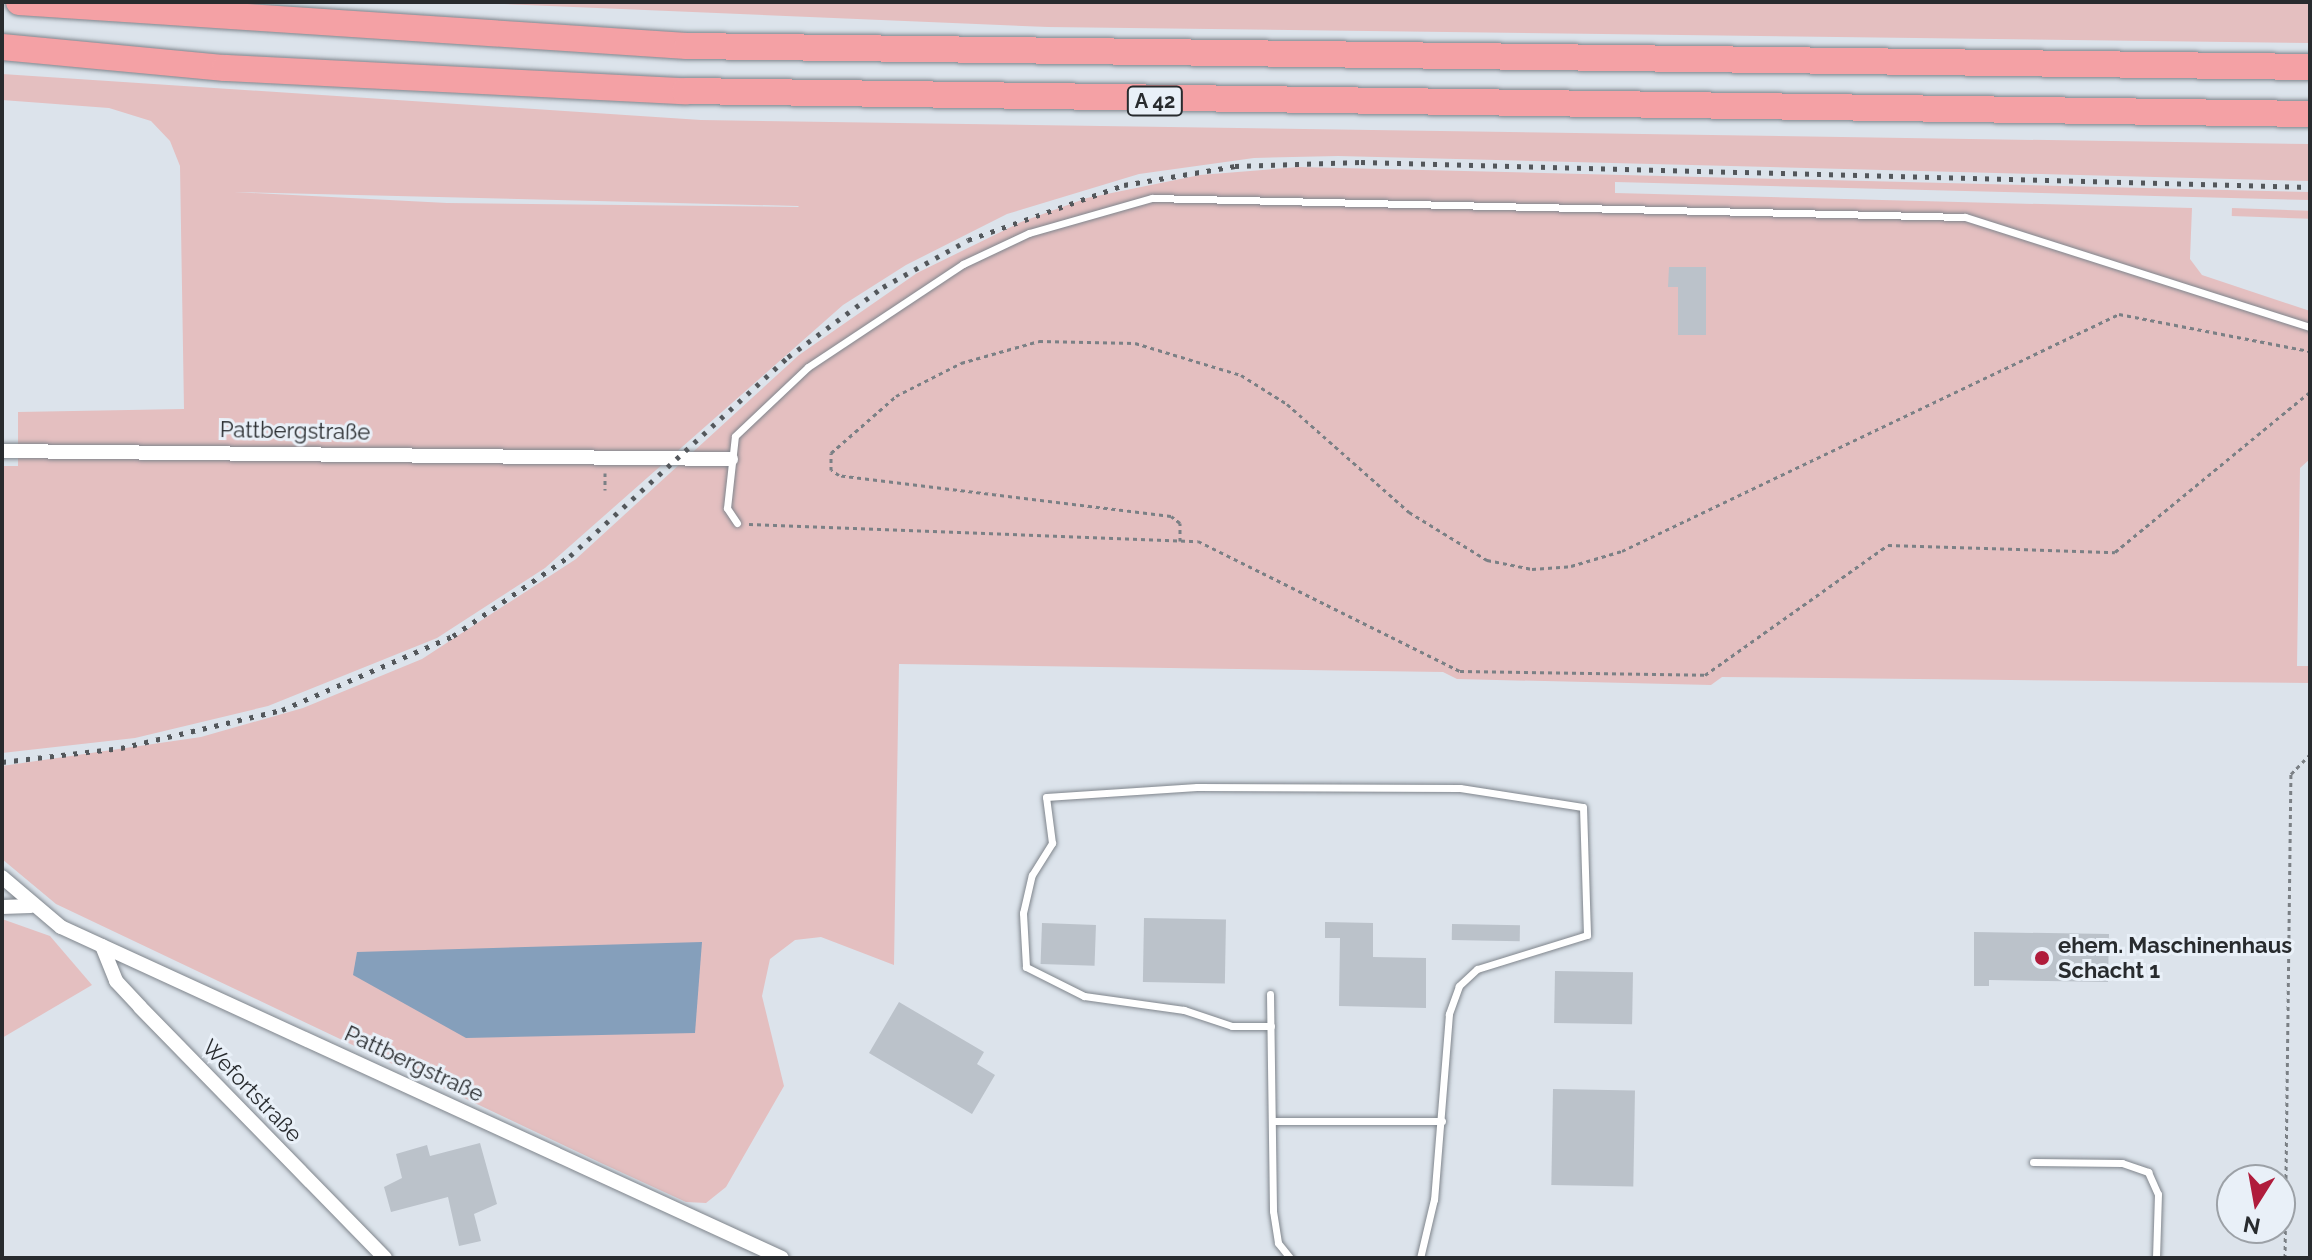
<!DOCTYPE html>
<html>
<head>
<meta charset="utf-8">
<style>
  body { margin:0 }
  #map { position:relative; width:2312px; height:1260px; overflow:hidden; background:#dce3eb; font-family:Raleway,sans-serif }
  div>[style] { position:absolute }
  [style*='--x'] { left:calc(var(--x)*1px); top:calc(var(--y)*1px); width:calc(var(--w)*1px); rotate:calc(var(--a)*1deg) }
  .green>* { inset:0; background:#e4bfc0; transform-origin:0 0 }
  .water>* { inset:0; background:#859fbb }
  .building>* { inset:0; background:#bbc2ca; transform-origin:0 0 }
  .path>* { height:3px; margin-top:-1.5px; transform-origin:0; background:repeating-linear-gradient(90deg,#7b8085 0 4px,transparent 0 8px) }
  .roads { filter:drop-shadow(0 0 2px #7f858c) drop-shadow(0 0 2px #7f858c) }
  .lane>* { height:7px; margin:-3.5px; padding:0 3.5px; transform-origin:3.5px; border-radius:3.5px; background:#fff }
  .street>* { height:14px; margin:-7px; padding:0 7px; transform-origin:7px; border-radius:7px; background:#fff }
  .highway>* { height:26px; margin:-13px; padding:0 13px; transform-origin:13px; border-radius:13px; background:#f4a1a5 }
  .rail>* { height:5px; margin-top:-2.5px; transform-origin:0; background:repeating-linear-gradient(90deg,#53575b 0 4px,transparent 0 12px) }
  .dots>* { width:22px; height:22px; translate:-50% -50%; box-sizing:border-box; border:4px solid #e9f0f8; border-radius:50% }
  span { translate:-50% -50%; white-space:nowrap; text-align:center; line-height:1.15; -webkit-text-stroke:6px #e9f0f8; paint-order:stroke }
  .shield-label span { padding:2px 6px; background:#e9f0f8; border:2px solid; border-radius:6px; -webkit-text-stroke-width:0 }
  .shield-label { font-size:20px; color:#282b2e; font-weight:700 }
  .street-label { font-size:22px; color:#282b2e }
  .poi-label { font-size:22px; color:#282b2e; font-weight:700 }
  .left { translate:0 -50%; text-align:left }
  .frame { position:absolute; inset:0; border:4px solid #282b2e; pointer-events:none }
  .north { position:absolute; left:2216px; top:1164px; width:80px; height:80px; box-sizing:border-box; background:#e9f0f8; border:2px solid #9ca1a7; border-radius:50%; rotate:191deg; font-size:22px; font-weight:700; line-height:32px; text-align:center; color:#282b2e }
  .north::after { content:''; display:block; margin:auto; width:28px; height:36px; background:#b01c3c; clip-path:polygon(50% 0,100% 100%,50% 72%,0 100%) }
</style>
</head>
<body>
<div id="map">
  <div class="green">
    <i style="clip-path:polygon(456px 2px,2310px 2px,2310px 43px,1048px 27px)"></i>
    <i style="clip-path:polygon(evenodd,2px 74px,701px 120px,2310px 144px,2310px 181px,1338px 156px,1254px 158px,1139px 174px,1007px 214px,906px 265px,843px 305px,545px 568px,437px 638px,268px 706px,135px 738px,2px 753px,2px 466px,18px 466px,18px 412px,184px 409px,180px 166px,170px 141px,151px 121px,109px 108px,2px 100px,2px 74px,234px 192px,798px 206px,799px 207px,447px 203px,234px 192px)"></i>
    <i style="clip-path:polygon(1299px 167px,2310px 192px,2310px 200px,1615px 182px,1615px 193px,2192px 208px,2190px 259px,2202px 275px,2310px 311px,2310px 459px,2300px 468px,2297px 666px,2310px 666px,2310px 683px,1722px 677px,1711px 685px,1457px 679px,1443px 672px,899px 664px,894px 965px,821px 937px,795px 940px,770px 959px,762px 996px,784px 1086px,726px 1187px,706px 1203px,686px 1202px,601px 1163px,56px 904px,2px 859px,2px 766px,201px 737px,303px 708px,422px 659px,576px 559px,799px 355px,917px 273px,1021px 222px,1087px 198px,1200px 175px)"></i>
    <i style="left:2232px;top:208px;width:78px;height:8px;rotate:2deg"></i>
    <i style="clip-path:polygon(2px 919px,50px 936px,92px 985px,2px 1038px)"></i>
  </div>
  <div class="water">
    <i style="clip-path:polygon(702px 942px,695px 1033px,466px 1038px,353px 975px,357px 952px)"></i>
  </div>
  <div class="building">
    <i style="clip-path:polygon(1669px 267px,1706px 267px,1706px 335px,1678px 335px,1678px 287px,1668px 287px)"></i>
    <i style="left:1144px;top:918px;width:82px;height:64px;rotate:1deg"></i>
    <i style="clip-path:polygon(1325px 922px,1373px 923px,1373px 957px,1426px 958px,1426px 1008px,1339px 1006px,1340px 938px,1325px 938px)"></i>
    <i style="left:1042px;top:923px;width:54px;height:41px;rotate:2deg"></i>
    <i style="left:1452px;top:924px;width:68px;height:16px;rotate:1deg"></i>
    <i style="clip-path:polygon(1974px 932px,2109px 934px,2108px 982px,1989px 980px,1989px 986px,1974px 986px)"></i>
    <i style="left:1555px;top:971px;width:78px;height:52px;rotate:1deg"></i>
    <i style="clip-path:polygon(899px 1002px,984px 1052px,977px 1064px,995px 1075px,972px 1114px,869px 1053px)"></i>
    <i style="left:1553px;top:1089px;width:82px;height:96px;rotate:1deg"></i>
    <i style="clip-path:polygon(480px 1143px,497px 1204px,474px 1214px,481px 1241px,459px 1246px,448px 1197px,391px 1212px,384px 1187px,402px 1178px,396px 1154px,427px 1145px,430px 1156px)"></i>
  </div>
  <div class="path">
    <i style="--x:605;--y:473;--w:17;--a:90"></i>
    <i style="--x:749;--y:524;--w:449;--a:2.2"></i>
    <i style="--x:1198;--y:541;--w:292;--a:26.4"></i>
    <i style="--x:1460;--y:671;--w:245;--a:0.9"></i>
    <i style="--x:1705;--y:675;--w:224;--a:-35.4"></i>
    <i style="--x:1888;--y:545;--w:227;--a:1.8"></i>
    <i style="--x:2115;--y:552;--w:252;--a:-39.4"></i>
    <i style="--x:1180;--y:541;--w:18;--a:-90"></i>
    <i style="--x:1180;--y:523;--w:11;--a:-142"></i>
    <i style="--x:1171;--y:516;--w:335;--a:-173"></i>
    <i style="--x:839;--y:475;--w:9;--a:-148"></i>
    <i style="--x:831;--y:470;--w:17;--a:-90"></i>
    <i style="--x:831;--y:453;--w:86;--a:-41.2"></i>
    <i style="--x:896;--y:396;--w:73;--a:-26.9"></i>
    <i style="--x:961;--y:363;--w:81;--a:-15.8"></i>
    <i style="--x:1039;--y:341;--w:96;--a:1.2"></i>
    <i style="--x:1135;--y:343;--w:111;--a:16.8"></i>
    <i style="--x:1241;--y:375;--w:54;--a:32.2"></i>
    <i style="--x:1287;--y:404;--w:163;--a:41.5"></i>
    <i style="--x:1409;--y:512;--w:92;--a:31.6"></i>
    <i style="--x:1487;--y:560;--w:46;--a:11.3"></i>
    <i style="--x:1532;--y:569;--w:39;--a:-4"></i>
    <i style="--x:1571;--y:566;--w:53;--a:-16.4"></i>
    <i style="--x:1622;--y:551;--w:551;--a:-25.49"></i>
    <i style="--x:2119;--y:314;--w:195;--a:11"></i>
    <i style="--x:2285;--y:1258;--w:484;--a:-89.3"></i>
    <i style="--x:2291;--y:774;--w:28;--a:-46"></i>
  </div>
  <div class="roads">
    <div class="lane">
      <i style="--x:737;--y:523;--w:18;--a:-124"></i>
      <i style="--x:727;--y:508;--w:72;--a:-83.7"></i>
      <i style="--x:735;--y:436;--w:100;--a:-43.4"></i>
      <i style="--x:808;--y:367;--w:186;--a:-33.6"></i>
      <i style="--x:963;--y:264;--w:73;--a:-25.2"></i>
      <i style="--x:1029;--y:233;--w:128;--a:-15.9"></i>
      <i style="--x:1152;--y:198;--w:813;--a:1.34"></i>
      <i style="--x:1965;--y:217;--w:362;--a:17.7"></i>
      <i style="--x:1270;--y:994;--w:217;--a:89.2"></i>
      <i style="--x:1273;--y:1211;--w:32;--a:81"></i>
      <i style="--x:1278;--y:1243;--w:19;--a:51"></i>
      <i style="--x:1271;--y:1026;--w:39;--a:180"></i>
      <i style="--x:1232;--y:1026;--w:51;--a:-161.6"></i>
      <i style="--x:1184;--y:1010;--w:101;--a:-172"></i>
      <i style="--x:1084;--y:996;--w:65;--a:-153.4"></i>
      <i style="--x:1026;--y:967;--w:54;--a:-93.2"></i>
      <i style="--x:1023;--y:913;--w:39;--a:-77"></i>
      <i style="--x:1032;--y:875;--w:38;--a:-58"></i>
      <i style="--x:1052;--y:843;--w:46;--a:-97.4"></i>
      <i style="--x:1046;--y:797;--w:151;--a:-3.8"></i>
      <i style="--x:1197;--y:787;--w:263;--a:0.2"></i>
      <i style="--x:1460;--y:788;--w:124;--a:8.8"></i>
      <i style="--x:1583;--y:807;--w:128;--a:88.2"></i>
      <i style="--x:1587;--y:935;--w:115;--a:162.8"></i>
      <i style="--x:1477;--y:969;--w:25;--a:137"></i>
      <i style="--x:1459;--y:986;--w:30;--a:110"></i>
      <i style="--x:1449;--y:1014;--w:186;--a:94.6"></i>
      <i style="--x:1434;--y:1199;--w:61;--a:103.3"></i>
      <i style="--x:1273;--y:1121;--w:169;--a:0"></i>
      <i style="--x:2033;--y:1162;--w:89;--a:0.6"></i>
      <i style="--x:2122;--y:1163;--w:28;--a:19"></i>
      <i style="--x:2148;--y:1172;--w:24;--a:66"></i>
      <i style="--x:2158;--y:1194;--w:64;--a:91.8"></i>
    </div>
    <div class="street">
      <i style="--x:2;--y:451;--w:729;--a:0.63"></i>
      <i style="--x:2;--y:877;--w:77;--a:40.3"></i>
      <i style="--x:61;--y:927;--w:793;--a:24.66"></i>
      <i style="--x:2;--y:907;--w:29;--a:-2"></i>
      <i style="--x:102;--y:946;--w:38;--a:68"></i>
      <i style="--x:116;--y:981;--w:35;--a:47"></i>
      <i style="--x:140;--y:1007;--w:351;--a:45.7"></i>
    </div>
    <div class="highway">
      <i style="--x:19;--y:2;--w:669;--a:3.77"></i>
      <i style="--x:687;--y:46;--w:1623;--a:0.74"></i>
      <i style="--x:2;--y:47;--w:224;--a:5.4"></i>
      <i style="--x:225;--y:68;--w:461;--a:2.9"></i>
      <i style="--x:685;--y:91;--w:1625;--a:0.81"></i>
    </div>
  </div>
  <div class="rail">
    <i style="--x:2;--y:762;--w:120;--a:-6.7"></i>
    <i style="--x:121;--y:748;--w:165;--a:-13.3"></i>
    <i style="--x:282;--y:710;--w:186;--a:-23.4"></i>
    <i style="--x:453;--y:636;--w:142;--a:-34.4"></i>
    <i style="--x:570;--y:556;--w:295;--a:-42.4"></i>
    <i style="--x:788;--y:357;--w:118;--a:-36.4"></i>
    <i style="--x:883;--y:287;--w:97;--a:-28.9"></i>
    <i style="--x:968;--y:240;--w:165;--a:-19.4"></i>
    <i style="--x:1124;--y:185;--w:113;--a:-9.7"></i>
    <i style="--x:1235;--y:166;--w:126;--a:-1.8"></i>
    <i style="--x:1361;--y:162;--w:949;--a:1.51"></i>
  </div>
  <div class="dots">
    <i style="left:2042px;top:958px;background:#b01c3c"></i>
  </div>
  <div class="shield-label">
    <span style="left:1155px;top:101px">A 42</span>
  </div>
  <div class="street-label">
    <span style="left:295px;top:431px;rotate:1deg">Pattbergstraße</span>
    <span style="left:414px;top:1064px;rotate:25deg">Pattbergstraße</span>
    <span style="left:252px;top:1091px;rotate:46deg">Wefortstraße</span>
  </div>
  <div class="poi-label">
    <span class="left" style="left:2058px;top:958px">ehem. Maschinenhaus<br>Schacht 1</span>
  </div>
  <div class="frame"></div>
  <div class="north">N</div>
</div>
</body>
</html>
